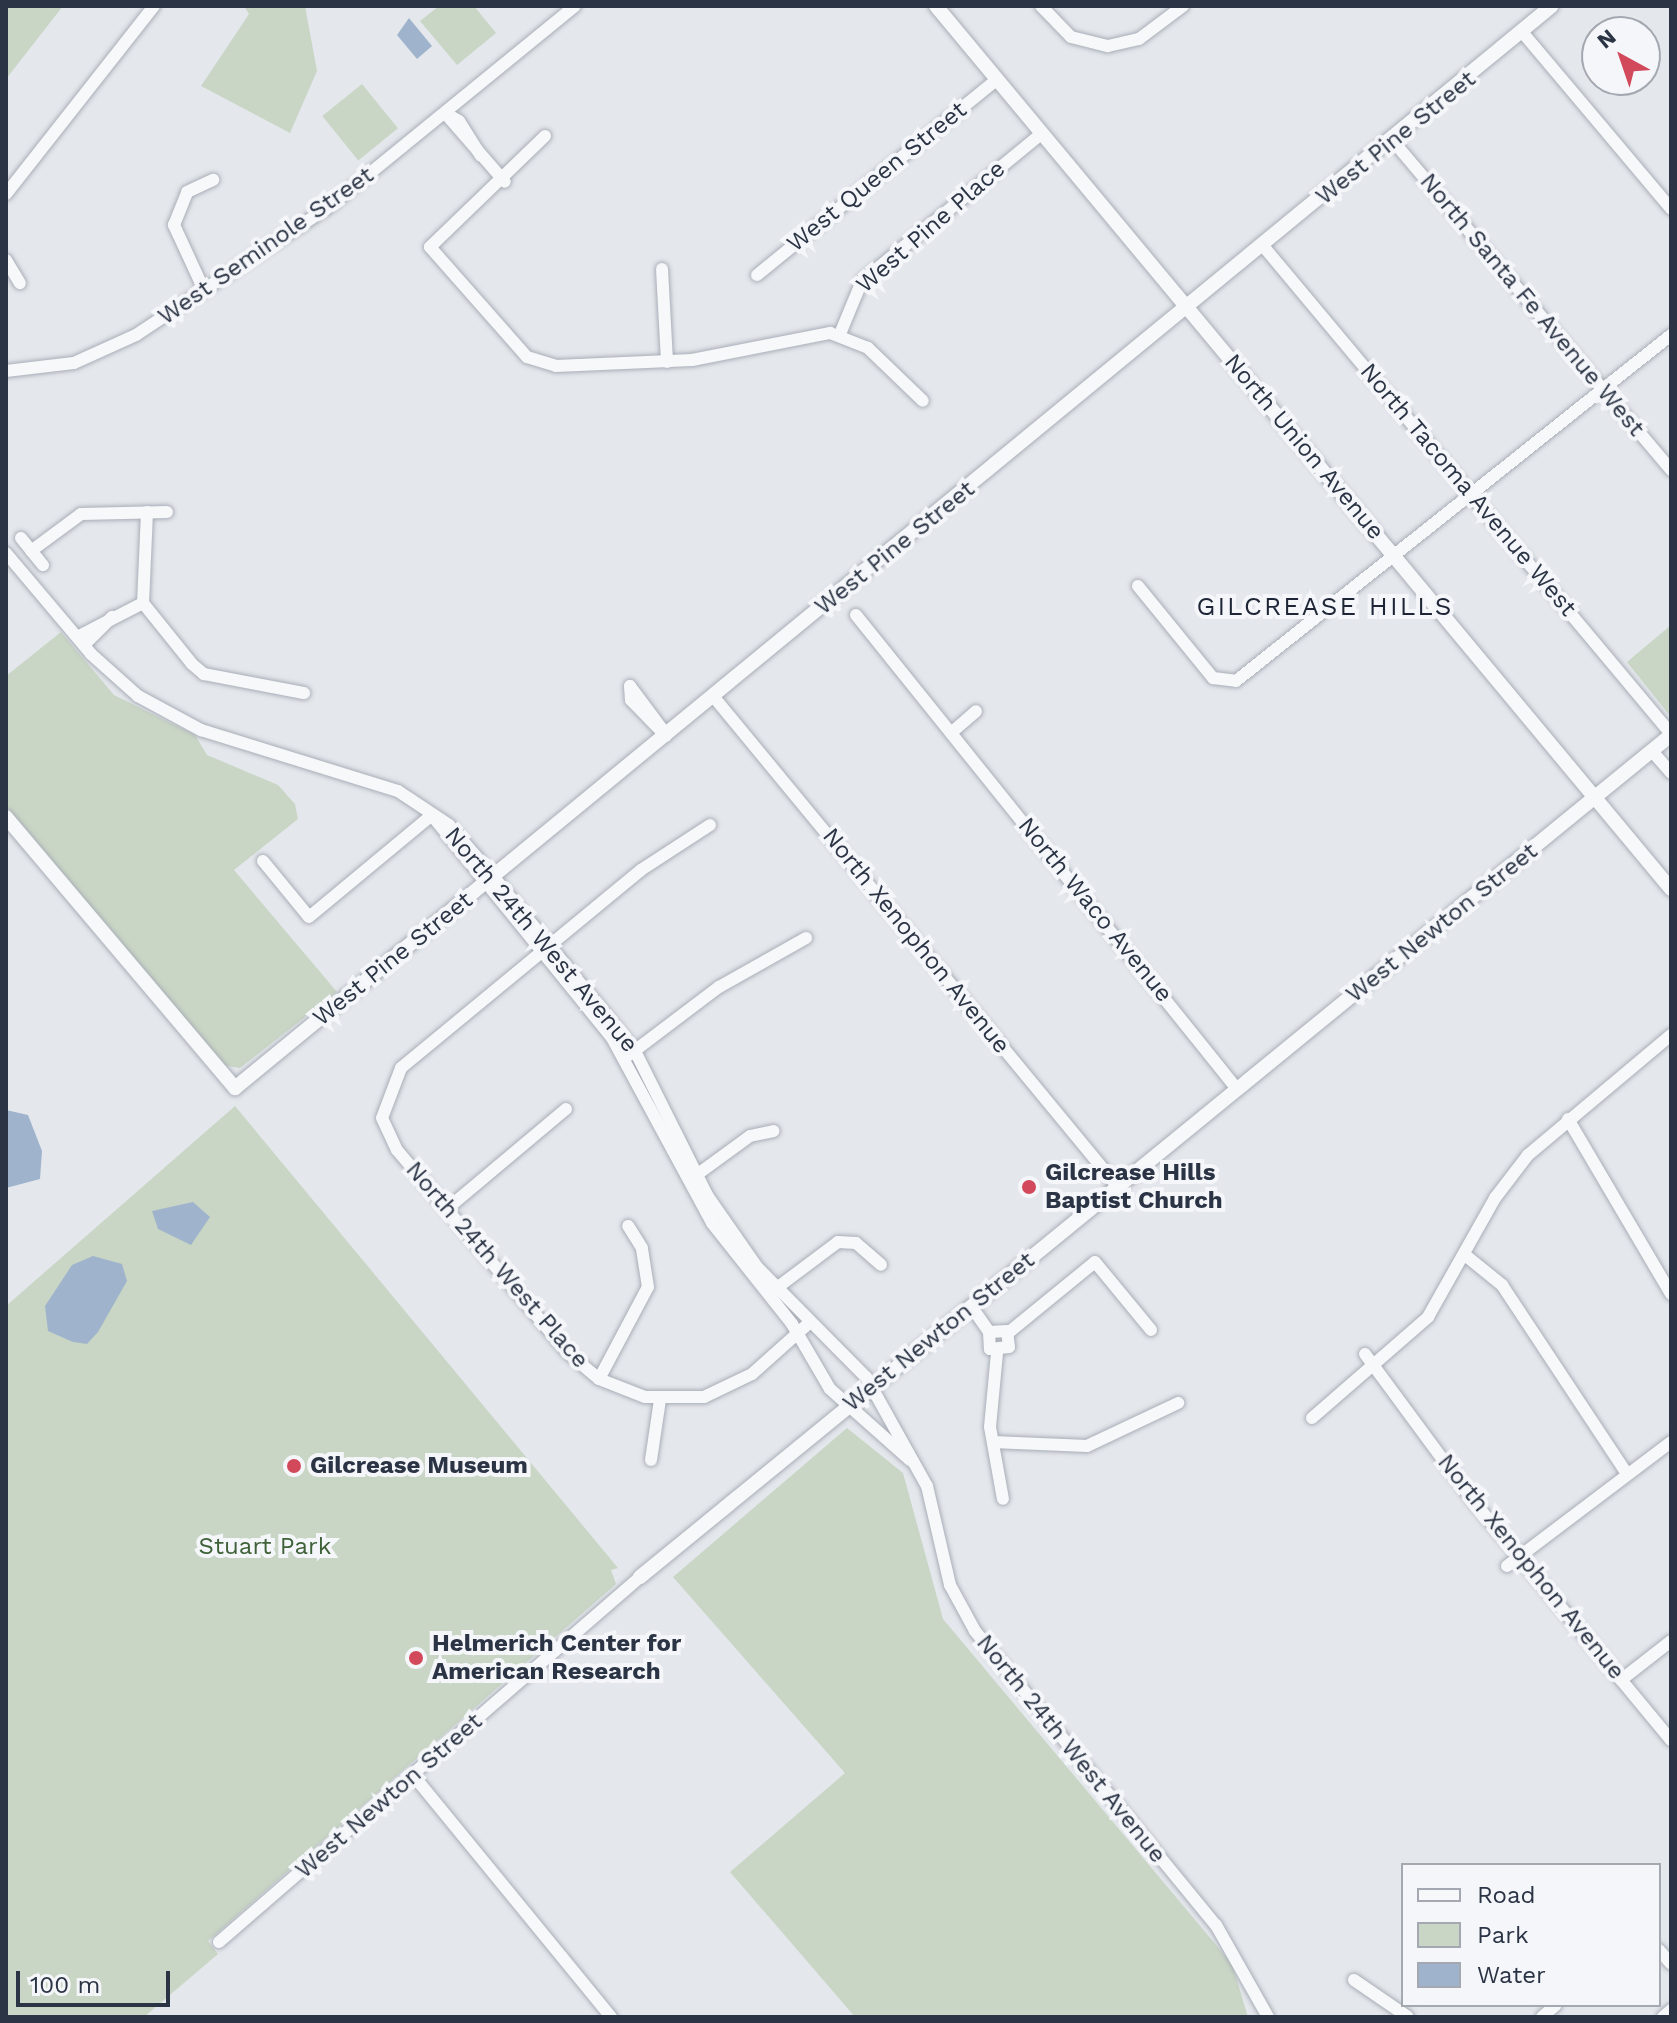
<!DOCTYPE html>
<html>
<head>
<meta charset="utf-8">
<style>
  body { margin:0 }
  #map { position:relative; width:1677px; height:2023px; overflow:hidden; background:#e4e7ec; font-family:"Work Sans",sans-serif }
  div>[style] { position:absolute }
  [style*='--x'] { left:calc(var(--x)*1px); top:calc(var(--y)*1px); width:calc(var(--w)*1px); rotate:calc(var(--a)*1deg) }
  .green>* { inset:0; background:#c9d6c5; transform-origin:0 0 }
  .water>* { inset:0; background:#9fb4cc }
  .roads { filter:drop-shadow(0 0 2px #a9aeb7) drop-shadow(0 0 2px #a9aeb7) }
  .minor>* { height:12px; margin:-6px; padding:0 6px; transform-origin:6px; border-radius:6px; background:#f7f8fa }
  .tertiary>* { height:14px; margin:-7px; padding:0 7px; transform-origin:7px; border-radius:7px; background:#f7f8fa }
  .dots>* { width:22px; height:22px; translate:-50% -50%; box-sizing:border-box; border:4px solid #f4f6f9; border-radius:50% }
  span { translate:-50% -50%; white-space:nowrap; text-align:center; line-height:1.15; -webkit-text-stroke:8px #f4f6f9; paint-order:stroke }
  .street-label { font-size:24px; color:#2b3445 }
  .poi-label { font-size:24px; color:#2b3445; font-weight:700 }
  .left { translate:0 -50%; text-align:left }
  .park-label { font-size:24px; color:#3f6138 }
  .neighbourhood-label { font-size:26px; color:#1d2536; letter-spacing:2px }
  .frame { position:absolute; inset:0; border:8px solid #2b3445; pointer-events:none }
  .legend { position:absolute; left:1401px; top:1863px; width:260px; height:144px; box-sizing:border-box; background:#f4f6f9; border:2px solid #a4a8b1; margin:0; padding:10px 14px; list-style:none; font-size:24px; color:#2b3445 }
  .legend li { display:flex; align-items:center; gap:16px; height:40px }
  .legend b { width:40px; border:2px solid #a4a8b1 }
  .north { position:absolute; left:1581px; top:16px; width:80px; height:80px; box-sizing:border-box; background:#f4f6f9; border:2px solid #a4a8b1; border-radius:50%; rotate:320deg; font-size:22px; font-weight:700; line-height:32px; text-align:center; color:#2b3445 }
  .north::after { content:''; display:block; margin:auto; width:28px; height:36px; background:#d1495b; clip-path:polygon(50% 0,100% 100%,50% 72%,0 100%) }
  .scale { position:absolute; left:16px; top:1971px; width:154px; height:36px; box-sizing:border-box; border:4px solid #2b3445; border-top:0; padding-left:10px; font-size:24px; line-height:28px; white-space:nowrap; color:#2b3445; -webkit-text-stroke:6px #f4f6f9; paint-order:stroke }
</style>
</head>
<body>
<div id="map">
  <div class="green">
    <i style="clip-path:polygon(6px 6px,63px 6px,6px 79px)"></i>
    <i style="clip-path:polygon(244px 6px,305px 6px,317px 71px,290px 133px,201px 86px,249px 14px)"></i>
    <i style="clip-path:polygon(439px 6px,474px 6px,496px 33px,457px 65px,420px 21px)"></i>
    <i style="left:362px;top:84px;width:57px;height:51px;rotate:51deg"></i>
    <i style="clip-path:polygon(1671px 625px,1671px 717px,1627px 662px)"></i>
    <i style="clip-path:polygon(61px 632px,114px 695px,195px 735px,207px 755px,278px 785px,295px 804px,298px 819px,234px 870px,337px 992px,240px 1068px,221px 1065px,6px 806px,6px 676px)"></i>
    <i style="clip-path:polygon(235px 1106px,618px 1568px,611px 1570px,616px 1584px,208px 1941px,218px 1954px,144px 2017px,6px 2017px,6px 1306px)"></i>
    <i style="clip-path:polygon(847px 1428px,903px 1473px,943px 1619px,1232px 1964px,1248px 2017px,855px 2017px,730px 1872px,845px 1773px,673px 1577px)"></i>
  </div>
  <div class="water">
    <i style="clip-path:polygon(409px 18px,432px 46px,417px 59px,397px 35px)"></i>
    <i style="clip-path:polygon(6px 1110px,28px 1115px,42px 1151px,40px 1179px,6px 1188px)"></i>
    <i style="clip-path:polygon(193px 1202px,210px 1217px,191px 1245px,158px 1229px,152px 1211px)"></i>
    <i style="clip-path:polygon(93px 1256px,122px 1264px,127px 1281px,98px 1332px,87px 1344px,73px 1342px,48px 1331px,45px 1306px,72px 1265px)"></i>
  </div>
  <div class="roads">
    <div class="minor">
      <i style="--x:1041;--y:6;--w:43;--a:45.9"></i>
      <i style="--x:1071;--y:37;--w:38;--a:14"></i>
      <i style="--x:1108;--y:46;--w:32;--a:-13"></i>
      <i style="--x:1139;--y:39;--w:55;--a:-36.9"></i>
      <i style="--x:1523;--y:33;--w:230;--a:49.9"></i>
      <i style="--x:445;--y:113;--w:91;--a:49"></i>
      <i style="--x:445;--y:113;--w:16;--a:30"></i>
      <i style="--x:459;--y:121;--w:41;--a:57.8"></i>
      <i style="--x:545;--y:136;--w:160;--a:136"></i>
      <i style="--x:430;--y:247;--w:147;--a:48.6"></i>
      <i style="--x:527;--y:357;--w:30;--a:17"></i>
      <i style="--x:556;--y:366;--w:136;--a:-2.5"></i>
      <i style="--x:692;--y:360;--w:141;--a:-11.1"></i>
      <i style="--x:830;--y:333;--w:41;--a:21.5"></i>
      <i style="--x:868;--y:348;--w:76;--a:43.9"></i>
      <i style="--x:1393;--y:141;--w:431;--a:49.8"></i>
      <i style="--x:6;--y:194;--w:239;--a:-51.8"></i>
      <i style="--x:1264;--y:247;--w:635;--a:50.11"></i>
      <i style="--x:6;--y:260;--w:27;--a:59"></i>
      <i style="--x:662;--y:269;--w:93;--a:86.9"></i>
      <i style="--x:757;--y:275;--w:310;--a:-39.2"></i>
      <i style="--x:204;--y:290;--w:72;--a:-114.8"></i>
      <i style="--x:174;--y:225;--w:35;--a:-68"></i>
      <i style="--x:187;--y:192;--w:29;--a:-25"></i>
      <i style="--x:840;--y:334;--w:57;--a:-67.5"></i>
      <i style="--x:862;--y:281;--w:233;--a:-39.4"></i>
      <i style="--x:6;--y:371;--w:68;--a:-6.7"></i>
      <i style="--x:74;--y:363;--w:68;--a:-24.3"></i>
      <i style="--x:136;--y:335;--w:228;--a:-33.6"></i>
      <i style="--x:326;--y:209;--w:321;--a:-39.2"></i>
      <i style="--x:147;--y:512;--w:91;--a:92.5"></i>
      <i style="--x:143;--y:603;--w:78;--a:51.2"></i>
      <i style="--x:192;--y:664;--w:16;--a:40"></i>
      <i style="--x:204;--y:674;--w:102;--a:10.8"></i>
      <i style="--x:21;--y:538;--w:35;--a:51"></i>
      <i style="--x:31;--y:551;--w:62;--a:-36.5"></i>
      <i style="--x:81;--y:514;--w:86;--a:-1.3"></i>
      <i style="--x:6;--y:553;--w:132;--a:49.9"></i>
      <i style="--x:91;--y:654;--w:63;--a:41.8"></i>
      <i style="--x:138;--y:696;--w:72;--a:28.4"></i>
      <i style="--x:201;--y:730;--w:206;--a:17.2"></i>
      <i style="--x:398;--y:791;--w:61;--a:33.7"></i>
      <i style="--x:449;--y:825;--w:67;--a:49.2"></i>
      <i style="--x:493;--y:876;--w:225;--a:50.9"></i>
      <i style="--x:635;--y:1051;--w:161;--a:63.4"></i>
      <i style="--x:707;--y:1195;--w:88;--a:55.2"></i>
      <i style="--x:757;--y:1267;--w:155;--a:45.3"></i>
      <i style="--x:866;--y:1377;--w:125;--a:60.8"></i>
      <i style="--x:927;--y:1486;--w:102;--a:76.9"></i>
      <i style="--x:950;--y:1585;--w:52;--a:61.5"></i>
      <i style="--x:975;--y:1631;--w:380;--a:50.7"></i>
      <i style="--x:1216;--y:1925;--w:106;--a:60.5"></i>
      <i style="--x:1138;--y:586;--w:119;--a:50.8"></i>
      <i style="--x:1213;--y:678;--w:23;--a:7"></i>
      <i style="--x:1236;--y:681;--w:556;--a:-38.5"></i>
      <i style="--x:856;--y:615;--w:608;--a:51.21"></i>
      <i style="--x:77;--y:637;--w:74;--a:-27.3"></i>
      <i style="--x:84;--y:645;--w:40;--a:-45"></i>
      <i style="--x:630;--y:686;--w:14;--a:86"></i>
      <i style="--x:631;--y:700;--w:50;--a:45.8"></i>
      <i style="--x:630;--y:686;--w:59;--a:53.3"></i>
      <i style="--x:713;--y:696;--w:636;--a:50.48"></i>
      <i style="--x:951;--y:733;--w:33;--a:-41"></i>
      <i style="--x:1652;--y:751;--w:29;--a:49"></i>
      <i style="--x:434;--y:818;--w:283;--a:51"></i>
      <i style="--x:612;--y:1038;--w:210;--a:61.6"></i>
      <i style="--x:712;--y:1223;--w:129;--a:51.6"></i>
      <i style="--x:792;--y:1324;--w:75;--a:59.7"></i>
      <i style="--x:830;--y:1389;--w:107;--a:41.6"></i>
      <i style="--x:710;--y:825;--w:82;--a:146.9"></i>
      <i style="--x:641;--y:870;--w:311;--a:140.5"></i>
      <i style="--x:401;--y:1068;--w:53;--a:110.8"></i>
      <i style="--x:382;--y:1118;--w:35;--a:65"></i>
      <i style="--x:397;--y:1150;--w:265;--a:49.9"></i>
      <i style="--x:568;--y:1353;--w:40;--a:40"></i>
      <i style="--x:599;--y:1379;--w:49;--a:21.4"></i>
      <i style="--x:645;--y:1397;--w:59;--a:0"></i>
      <i style="--x:704;--y:1397;--w:53;--a:-25.6"></i>
      <i style="--x:752;--y:1374;--w:75;--a:-41.8"></i>
      <i style="--x:263;--y:861;--w:72;--a:50.6"></i>
      <i style="--x:309;--y:917;--w:160;--a:-39.7"></i>
      <i style="--x:629;--y:1055;--w:113;--a:-37.1"></i>
      <i style="--x:719;--y:987;--w:100;--a:-29.4"></i>
      <i style="--x:1568;--y:1119;--w:203;--a:59.5"></i>
      <i style="--x:691;--y:1179;--w:73;--a:-36.1"></i>
      <i style="--x:750;--y:1136;--w:24;--a:-12"></i>
      <i style="--x:448;--y:1208;--w:154;--a:-40"></i>
      <i style="--x:1465;--y:1255;--w:48;--a:39"></i>
      <i style="--x:1502;--y:1285;--w:223;--a:56.5"></i>
      <i style="--x:770;--y:1293;--w:85;--a:-36.9"></i>
      <i style="--x:838;--y:1242;--w:18;--a:3"></i>
      <i style="--x:856;--y:1243;--w:33;--a:41"></i>
      <i style="--x:971;--y:1306;--w:32;--a:55"></i>
      <i style="--x:989;--y:1332;--w:17;--a:87"></i>
      <i style="--x:990;--y:1349;--w:19;--a:-6"></i>
      <i style="--x:1009;--y:1347;--w:16;--a:-97"></i>
      <i style="--x:1007;--y:1331;--w:18;--a:177"></i>
      <i style="--x:1008;--y:1333;--w:112;--a:-39.2"></i>
      <i style="--x:1095;--y:1262;--w:88;--a:50.5"></i>
      <i style="--x:997;--y:1353;--w:74;--a:95.4"></i>
      <i style="--x:990;--y:1427;--w:73;--a:79.8"></i>
      <i style="--x:1365;--y:1354;--w:184;--a:53.6"></i>
      <i style="--x:1474;--y:1502;--w:309;--a:50.4"></i>
      <i style="--x:599;--y:1379;--w:104;--a:-62"></i>
      <i style="--x:648;--y:1287;--w:39;--a:-99"></i>
      <i style="--x:642;--y:1248;--w:26;--a:-122"></i>
      <i style="--x:1312;--y:1418;--w:154;--a:-41"></i>
      <i style="--x:1428;--y:1317;--w:137;--a:-60.6"></i>
      <i style="--x:1495;--y:1198;--w:54;--a:-52.5"></i>
      <i style="--x:1528;--y:1155;--w:187;--a:-40"></i>
      <i style="--x:993;--y:1442;--w:94;--a:2.4"></i>
      <i style="--x:1087;--y:1446;--w:101;--a:-25.3"></i>
      <i style="--x:651;--y:1460;--w:61;--a:-81.5"></i>
      <i style="--x:1507;--y:1566;--w:206;--a:-37.1"></i>
      <i style="--x:1621;--y:1680;--w:63;--a:-38"></i>
      <i style="--x:413;--y:1775;--w:313;--a:50.7"></i>
      <i style="--x:219;--y:1942;--w:557;--a:-40.92"></i>
      <i style="--x:1659;--y:1950;--w:18;--a:49"></i>
      <i style="--x:1354;--y:1980;--w:65;--a:34.4"></i>
      <i style="--x:1542;--y:2017;--w:18;--a:-41"></i>
      <i style="--x:1663;--y:2017;--w:11;--a:-41"></i>
    </div>
    <div class="tertiary">
      <i style="--x:936;--y:6;--w:1149;--a:50.23"></i>
      <i style="--x:6;--y:817;--w:355;--a:49.8"></i>
      <i style="--x:235;--y:1088;--w:1704;--a:-39.41"></i>
      <i style="--x:640;--y:1577;--w:1331;--a:-39.24"></i>
    </div>
  </div>
  <div class="dots">
    <i style="left:1029px;top:1187px;background:#d1495b"></i>
    <i style="left:294px;top:1466px;background:#d1495b"></i>
    <i style="left:416px;top:1658px;background:#d1495b"></i>
  </div>
  <div class="street-label">
    <span style="left:1396px;top:138px;rotate:-39deg">West Pine Street</span>
    <span style="left:877px;top:177px;rotate:-39deg">West Queen Street</span>
    <span style="left:931px;top:227px;rotate:-41deg">West Pine Place</span>
    <span style="left:266px;top:246px;rotate:-35deg">West Seminole Street</span>
    <span style="left:1532px;top:305px;rotate:50deg">North Santa Fe Avenue West</span>
    <span style="left:1304px;top:447px;rotate:50deg">North Union Avenue</span>
    <span style="left:1468px;top:490px;rotate:50deg">North Tacoma Avenue West</span>
    <span style="left:895px;top:548px;rotate:-39deg">West Pine Street</span>
    <span style="left:1095px;top:910px;rotate:51deg">North Waco Avenue</span>
    <span style="left:1442px;top:923px;rotate:-39deg">West Newton Street</span>
    <span style="left:541px;top:940px;rotate:50deg">North 24th West Avenue</span>
    <span style="left:916px;top:941px;rotate:51deg">North Xenophon Avenue</span>
    <span style="left:393px;top:959px;rotate:-39deg">West Pine Street</span>
    <span style="left:497px;top:1265px;rotate:49deg">North 24th West Place</span>
    <span style="left:939px;top:1332px;rotate:-39deg">West Newton Street</span>
    <span style="left:1531px;top:1567px;rotate:51deg">North Xenophon Avenue</span>
    <span style="left:1071px;top:1749px;rotate:51deg">North 24th West Avenue</span>
    <span style="left:389px;top:1796px;rotate:-41deg">West Newton Street</span>
  </div>
  <div class="poi-label">
    <span class="left" style="left:1045px;top:1187px">Gilcrease Hills<br>Baptist Church</span>
    <span class="left" style="left:310px;top:1466px">Gilcrease Museum</span>
    <span class="left" style="left:432px;top:1658px">Helmerich Center for<br>American Research</span>
  </div>
  <div class="park-label">
    <span style="left:265px;top:1547px">Stuart Park</span>
  </div>
  <div class="neighbourhood-label">
    <span style="left:1325px;top:607px">GILCREASE HILLS</span>
  </div>
  <div class="frame"></div>
  <ul class="legend">
  <li><b style="height:10px;background:#f7f8fa"></b>Road</li>
  <li><b style="height:22px;background:#c9d6c5"></b>Park</li>
  <li><b style="height:22px;background:#9fb4cc"></b>Water</li>
  </ul>
  <div class="north">N</div>
  <div class="scale">100 m</div>
</div>
</body>
</html>
